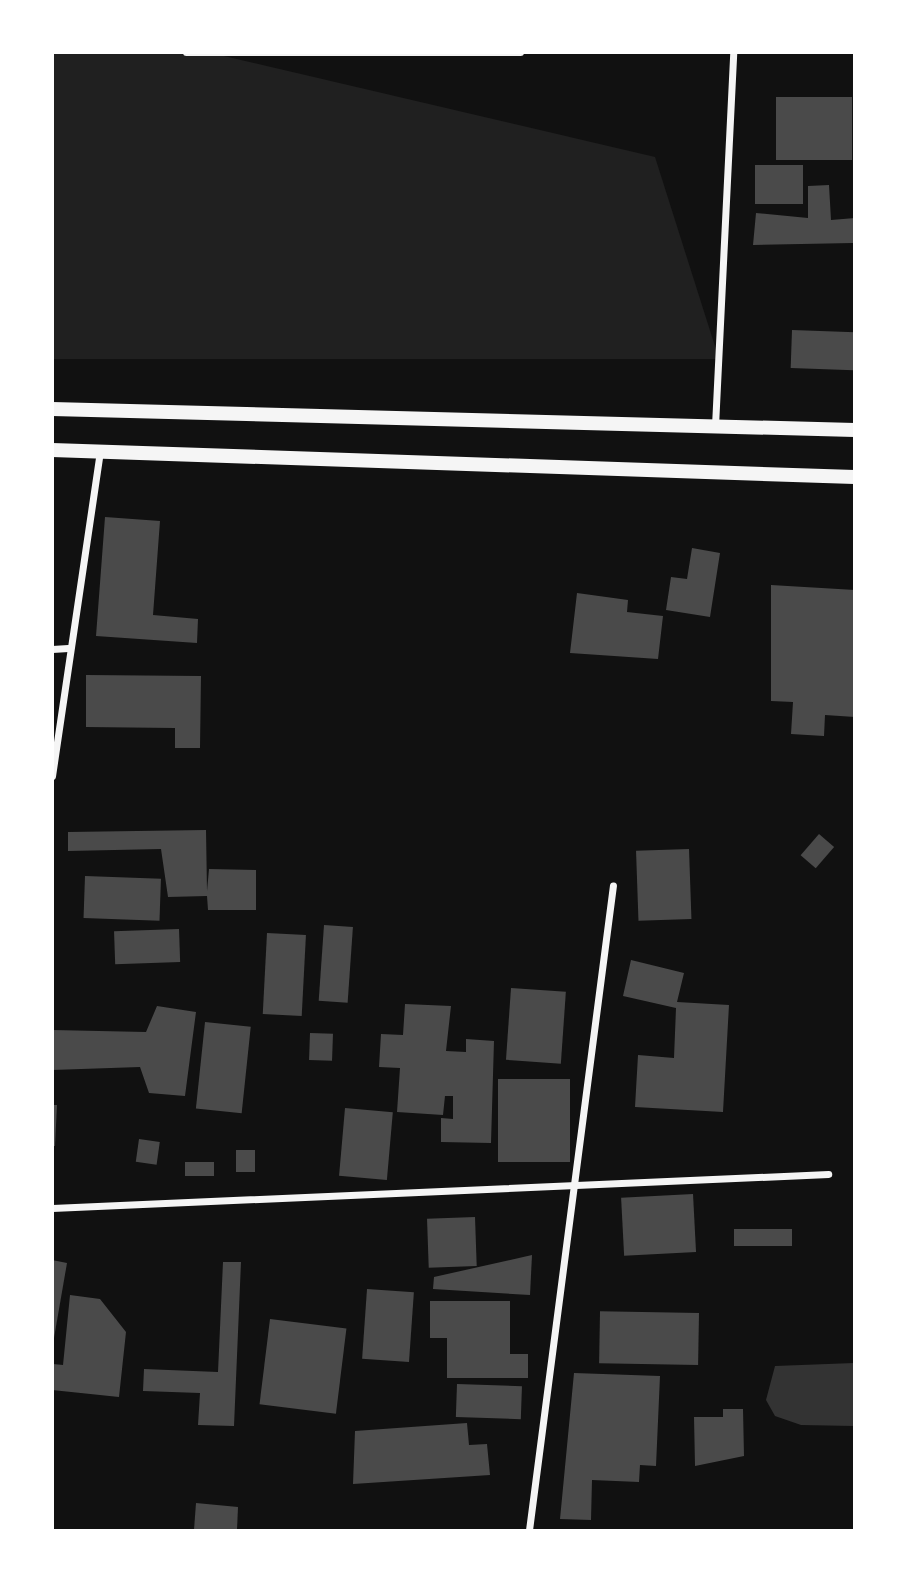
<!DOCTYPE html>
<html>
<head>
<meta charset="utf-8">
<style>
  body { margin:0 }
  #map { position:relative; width:907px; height:1583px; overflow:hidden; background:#111; font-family:"Work Sans",sans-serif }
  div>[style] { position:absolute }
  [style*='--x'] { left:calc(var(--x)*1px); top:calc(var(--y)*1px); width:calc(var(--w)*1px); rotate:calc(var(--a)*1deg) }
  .green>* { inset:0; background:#202020 }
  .water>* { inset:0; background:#333 }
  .building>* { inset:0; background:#4a4a4a; transform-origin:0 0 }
  .minor>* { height:7px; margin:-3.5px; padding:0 3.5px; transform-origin:3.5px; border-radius:3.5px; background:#f5f5f5 }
  .secondary>* { height:14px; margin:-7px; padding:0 7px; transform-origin:7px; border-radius:7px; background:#f5f5f5 }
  span { translate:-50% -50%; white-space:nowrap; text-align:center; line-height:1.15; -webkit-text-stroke:6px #fff; paint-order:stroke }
  .frame { position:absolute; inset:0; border:54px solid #fff; pointer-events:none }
</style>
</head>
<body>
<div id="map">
  <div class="green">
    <i style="clip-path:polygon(52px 53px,211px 53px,655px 157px,719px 359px,53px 359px)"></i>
  </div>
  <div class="water">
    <i style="clip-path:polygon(854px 1363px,854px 1426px,801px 1425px,775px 1416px,766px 1400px,775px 1366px)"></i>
  </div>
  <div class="building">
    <i style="left:776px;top:97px;width:76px;height:63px"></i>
    <i style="left:803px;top:165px;width:39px;height:48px;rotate:90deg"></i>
    <i style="clip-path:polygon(829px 185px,831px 220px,855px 218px,853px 243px,753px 245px,756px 213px,808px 218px,808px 186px)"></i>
    <i style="left:792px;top:330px;width:63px;height:38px;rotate:2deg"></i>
    <i style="clip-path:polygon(105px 517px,160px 521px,153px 615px,198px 619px,197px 643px,96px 636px)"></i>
    <i style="clip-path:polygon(692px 548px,720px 553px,710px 617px,666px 610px,671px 577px,687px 579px)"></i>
    <i style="clip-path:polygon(771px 585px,855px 590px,855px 717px,825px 715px,824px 736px,791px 734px,793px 702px,771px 701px)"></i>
    <i style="clip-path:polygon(577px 593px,628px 600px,627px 612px,663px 616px,658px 659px,570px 653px)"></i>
    <i style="clip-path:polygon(86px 675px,201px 676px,200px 748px,175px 748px,175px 728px,86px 727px)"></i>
    <i style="clip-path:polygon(206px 830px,207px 891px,209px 869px,256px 870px,256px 910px,208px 910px,207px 896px,168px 897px,161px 849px,68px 851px,68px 832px)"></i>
    <i style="left:819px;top:834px;width:20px;height:28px;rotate:41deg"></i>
    <i style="left:689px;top:849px;width:70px;height:53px;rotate:88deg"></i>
    <i style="left:85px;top:876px;width:76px;height:42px;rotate:2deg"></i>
    <i style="left:324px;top:925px;width:29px;height:76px;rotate:4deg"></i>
    <i style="left:179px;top:929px;width:33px;height:65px;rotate:88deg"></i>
    <i style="left:267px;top:933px;width:39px;height:81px;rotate:3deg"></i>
    <i style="clip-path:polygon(631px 960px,684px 973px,677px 1002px,729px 1005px,723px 1112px,635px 1107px,638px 1055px,674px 1058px,676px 1008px,623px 996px)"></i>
    <i style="left:511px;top:988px;width:55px;height:72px;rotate:4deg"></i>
    <i style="clip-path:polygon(405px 1004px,451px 1006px,446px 1051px,466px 1052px,466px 1039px,494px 1041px,491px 1143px,441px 1142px,441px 1118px,453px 1119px,453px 1096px,445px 1096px,443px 1115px,397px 1112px,400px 1068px,379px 1067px,381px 1034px,403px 1035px)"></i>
    <i style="clip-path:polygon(157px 1006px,196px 1012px,185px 1096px,149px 1093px,140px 1067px,52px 1070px,52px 1030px,146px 1032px)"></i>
    <i style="left:205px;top:1022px;width:46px;height:87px;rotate:6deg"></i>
    <i style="left:310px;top:1033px;width:23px;height:27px;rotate:2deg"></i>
    <i style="left:498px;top:1079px;width:72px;height:83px"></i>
    <i style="clip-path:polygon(52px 1105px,57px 1105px,55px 1146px,52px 1146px)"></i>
    <i style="left:345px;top:1108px;width:48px;height:68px;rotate:5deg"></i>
    <i style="left:139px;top:1139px;width:21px;height:23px;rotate:8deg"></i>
    <i style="left:236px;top:1150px;width:19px;height:22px"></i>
    <i style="left:185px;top:1162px;width:29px;height:14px"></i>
    <i style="left:693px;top:1194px;width:58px;height:72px;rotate:87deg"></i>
    <i style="left:475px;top:1217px;width:49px;height:48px;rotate:88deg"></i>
    <i style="left:792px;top:1229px;width:17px;height:58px;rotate:90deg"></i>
    <i style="clip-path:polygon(532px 1255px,530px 1295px,433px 1289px,434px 1277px)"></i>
    <i style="clip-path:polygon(52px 1260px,67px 1263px,54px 1338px,52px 1337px)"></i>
    <i style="clip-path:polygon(223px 1262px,241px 1262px,234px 1426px,198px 1425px,200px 1393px,143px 1391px,144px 1369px,218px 1372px)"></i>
    <i style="left:367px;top:1289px;width:47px;height:70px;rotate:4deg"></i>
    <i style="clip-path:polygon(70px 1295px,100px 1299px,126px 1332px,119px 1397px,52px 1390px,53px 1364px,63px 1365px)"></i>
    <i style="clip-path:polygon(430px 1301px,510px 1301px,510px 1354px,528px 1354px,528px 1378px,447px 1378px,447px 1338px,430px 1338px)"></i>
    <i style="left:699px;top:1313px;width:52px;height:99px;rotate:91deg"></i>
    <i style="left:270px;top:1319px;width:77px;height:86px;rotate:7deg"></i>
    <i style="clip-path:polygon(574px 1373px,660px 1376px,656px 1466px,640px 1465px,639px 1482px,592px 1480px,591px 1520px,560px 1519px)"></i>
    <i style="left:457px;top:1384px;width:65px;height:33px;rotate:2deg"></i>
    <i style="clip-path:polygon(723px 1409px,743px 1409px,744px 1456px,695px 1466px,694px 1417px,723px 1417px)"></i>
    <i style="clip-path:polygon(467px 1423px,469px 1445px,487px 1444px,490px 1475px,353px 1484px,355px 1431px)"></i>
    <i style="clip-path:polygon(196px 1503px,238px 1507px,237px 1530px,194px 1530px)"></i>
  </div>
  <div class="minor">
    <i style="--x:186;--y:52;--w:334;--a:0"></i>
    <i style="--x:715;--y:426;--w:374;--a:-87.2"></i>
    <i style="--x:52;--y:649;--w:16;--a:-4"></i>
    <i style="--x:52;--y:776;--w:328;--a:-81.6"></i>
    <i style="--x:52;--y:1208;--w:777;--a:-2.51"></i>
    <i style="--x:529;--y:1530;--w:650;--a:-82.58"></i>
  </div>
  <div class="secondary">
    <i style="--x:52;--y:409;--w:803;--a:1.5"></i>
    <i style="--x:52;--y:450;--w:803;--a:1.93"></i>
  </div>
  <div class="frame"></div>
</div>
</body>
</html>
